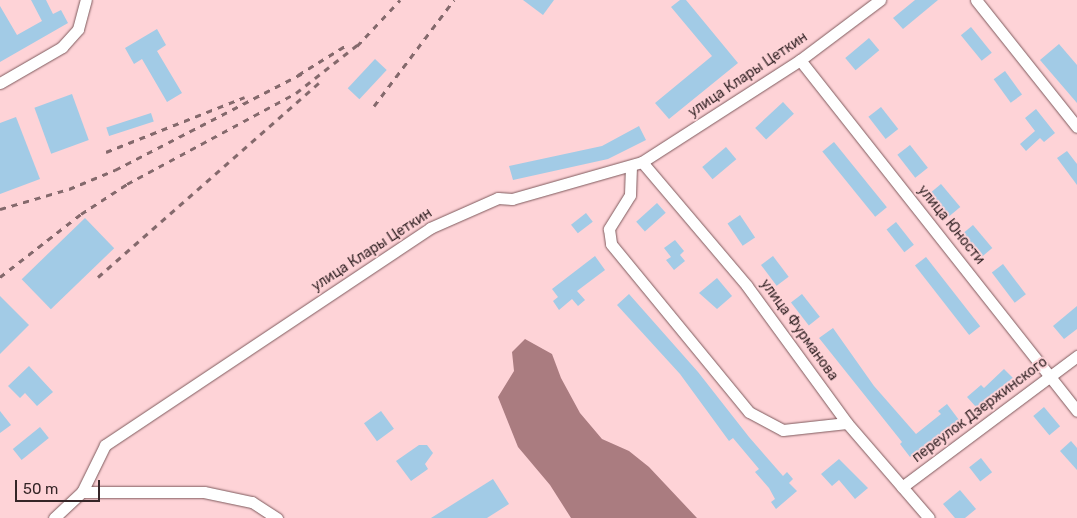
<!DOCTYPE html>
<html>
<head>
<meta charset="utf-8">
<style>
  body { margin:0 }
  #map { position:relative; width:1077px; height:518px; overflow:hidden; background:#fed3d7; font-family:Rubik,sans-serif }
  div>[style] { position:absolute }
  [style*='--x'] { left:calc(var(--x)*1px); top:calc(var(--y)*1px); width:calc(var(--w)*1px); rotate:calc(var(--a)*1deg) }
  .water>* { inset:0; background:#aa7c80 }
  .building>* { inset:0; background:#a2cbe6; transform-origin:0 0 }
  .roads { filter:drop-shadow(0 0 1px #7e5a5d) drop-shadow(0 0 1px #7e5a5d) }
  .minor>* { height:11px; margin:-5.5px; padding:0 5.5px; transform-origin:5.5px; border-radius:5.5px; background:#fff }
  .rail>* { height:3px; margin-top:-1.5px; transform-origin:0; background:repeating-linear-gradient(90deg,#84696c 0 6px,transparent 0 12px) }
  span { translate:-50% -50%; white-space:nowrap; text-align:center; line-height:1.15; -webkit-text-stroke:4px #fed3d7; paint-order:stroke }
  .street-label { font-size:14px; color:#352527 }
  .scale { position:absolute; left:15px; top:480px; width:85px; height:22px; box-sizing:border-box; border:2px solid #352527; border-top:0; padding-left:6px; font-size:15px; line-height:18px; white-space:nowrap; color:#352527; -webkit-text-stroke:4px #fed3d7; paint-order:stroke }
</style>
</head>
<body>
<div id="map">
  <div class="water">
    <i style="clip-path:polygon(525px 339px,552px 354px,561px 378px,580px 413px,602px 439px,629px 451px,649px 467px,697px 518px,571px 518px,550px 485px,518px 447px,498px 397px,514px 371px,512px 352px)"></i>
  </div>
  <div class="building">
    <i style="clip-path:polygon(31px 0,46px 0,53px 14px,61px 10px,68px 23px,0 62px,0 6px,17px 35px,42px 21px)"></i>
    <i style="clip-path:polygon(523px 0,554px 0,543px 15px)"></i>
    <i style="clip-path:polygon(680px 0,686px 0,738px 63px,669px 119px,655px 103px,712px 56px,671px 7px)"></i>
    <i style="clip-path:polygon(915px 0,938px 0,903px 29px,893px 18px)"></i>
    <i style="left:971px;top:27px;width:33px;height:13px;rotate:51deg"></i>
    <i style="clip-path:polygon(157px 29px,166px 45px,157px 51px,182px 93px,167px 102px,142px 59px,134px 64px,125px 48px)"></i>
    <i style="left:869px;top:38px;width:16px;height:31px;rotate:50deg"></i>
    <i style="clip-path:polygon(1059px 44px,1077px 65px,1077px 103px,1040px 60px)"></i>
    <i style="left:375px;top:59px;width:16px;height:40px;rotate:43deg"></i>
    <i style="left:1005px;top:71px;width:29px;height:14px;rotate:54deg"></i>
    <i style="left:72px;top:94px;width:49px;height:40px;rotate:70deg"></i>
    <i style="left:783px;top:102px;width:16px;height:38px;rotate:47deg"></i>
    <i style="left:881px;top:107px;width:28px;height:16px;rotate:52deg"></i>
    <i style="clip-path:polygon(1036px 109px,1055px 133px,1044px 142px,1040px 138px,1026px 151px,1020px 144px,1035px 131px,1025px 118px)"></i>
    <i style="left:151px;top:113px;width:9px;height:47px;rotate:72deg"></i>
    <i style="clip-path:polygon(16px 117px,40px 179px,0 194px,0 123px)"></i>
    <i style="clip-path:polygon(639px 126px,646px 140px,608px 159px,513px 180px,509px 166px,602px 146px)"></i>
    <i style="left:834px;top:142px;width:84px;height:15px;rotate:51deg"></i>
    <i style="left:910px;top:145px;width:29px;height:16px;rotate:52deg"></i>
    <i style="left:726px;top:147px;width:16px;height:31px;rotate:50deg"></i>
    <i style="clip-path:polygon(1067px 151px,1077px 164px,1077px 185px,1057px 158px)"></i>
    <i style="left:941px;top:184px;width:30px;height:16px;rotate:50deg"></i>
    <i style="left:657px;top:203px;width:13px;height:28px;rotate:48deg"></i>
    <i style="left:586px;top:213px;width:11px;height:19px;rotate:52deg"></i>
    <i style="left:740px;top:215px;width:27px;height:15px;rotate:56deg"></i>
    <i style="left:85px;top:218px;width:42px;height:88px;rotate:46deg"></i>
    <i style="left:896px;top:222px;width:29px;height:12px;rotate:52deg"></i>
    <i style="left:973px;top:225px;width:30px;height:16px;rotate:50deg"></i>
    <i style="clip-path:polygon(675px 240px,684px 251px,680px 255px,685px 261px,674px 270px,666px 260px,671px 257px,664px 248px)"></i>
    <i style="clip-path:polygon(595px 256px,605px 270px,577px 291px,585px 300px,578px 306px,572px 299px,559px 310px,553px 301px,558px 297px,552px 289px)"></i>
    <i style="left:773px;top:256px;width:26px;height:15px;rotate:53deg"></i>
    <i style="left:926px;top:257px;width:88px;height:14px;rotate:52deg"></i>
    <i style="left:1003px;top:264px;width:38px;height:14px;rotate:53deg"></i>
    <i style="clip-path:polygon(717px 278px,732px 296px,717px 309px,699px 293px)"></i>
    <i style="clip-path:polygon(629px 294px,698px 372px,749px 437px,783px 476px,787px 472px,793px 479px,789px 483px,797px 491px,776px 509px,771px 502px,775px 499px,769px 488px,755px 472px,759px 469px,733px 438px,729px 441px,680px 374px,617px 305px)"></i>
    <i style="left:802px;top:294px;width:29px;height:14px;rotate:52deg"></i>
    <i style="clip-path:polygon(0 296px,29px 325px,0 354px)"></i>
    <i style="clip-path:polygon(1077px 306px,1077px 329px,1064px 339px,1053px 326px)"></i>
    <i style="clip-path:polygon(833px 328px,874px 386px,916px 434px,941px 414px,938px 411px,947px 404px,959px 420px,910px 457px,900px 444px,902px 442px,819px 338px)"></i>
    <i style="clip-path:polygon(29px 366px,53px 392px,37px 406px,25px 393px,20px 398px,8px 386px)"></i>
    <i style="clip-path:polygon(1004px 369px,1013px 378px,976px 407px,967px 397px,981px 385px,984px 388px)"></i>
    <i style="left:1044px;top:407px;width:25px;height:14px;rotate:50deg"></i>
    <i style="clip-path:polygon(0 411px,11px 425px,0 433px)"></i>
    <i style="left:381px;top:411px;width:22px;height:21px;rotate:54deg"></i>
    <i style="left:40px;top:427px;width:14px;height:35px;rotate:51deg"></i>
    <i style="clip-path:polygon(1071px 441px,1077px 448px,1077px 470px,1060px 451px)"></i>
    <i style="clip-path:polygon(419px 445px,427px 445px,433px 453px,425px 464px,428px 469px,411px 481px,396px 461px)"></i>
    <i style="left:981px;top:458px;width:18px;height:15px;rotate:52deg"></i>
    <i style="clip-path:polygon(839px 459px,868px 488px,855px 499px,839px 480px,832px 486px,821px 474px)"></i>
    <i style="clip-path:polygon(493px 479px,509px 504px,487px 518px,431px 518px)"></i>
    <i style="clip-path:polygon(960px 490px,976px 509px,965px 518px,955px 518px,943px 504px)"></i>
  </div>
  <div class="roads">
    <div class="minor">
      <i style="--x:976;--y:0;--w:162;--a:51.5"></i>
      <i style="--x:800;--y:60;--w:447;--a:51.7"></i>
      <i style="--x:0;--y:83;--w:72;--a:-30.1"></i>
      <i style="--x:62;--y:47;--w:24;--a:-48"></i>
      <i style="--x:78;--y:29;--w:30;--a:-75"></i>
      <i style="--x:642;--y:162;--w:162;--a:49.7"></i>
      <i style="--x:747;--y:286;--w:170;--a:53.9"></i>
      <i style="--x:847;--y:423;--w:125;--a:49.2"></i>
      <i style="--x:631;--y:166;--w:29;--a:92"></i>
      <i style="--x:630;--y:195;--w:40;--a:122"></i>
      <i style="--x:609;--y:229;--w:15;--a:82"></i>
      <i style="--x:611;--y:244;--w:217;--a:50.6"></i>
      <i style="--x:749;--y:412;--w:38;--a:28"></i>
      <i style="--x:783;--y:430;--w:64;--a:-6.2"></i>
      <i style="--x:902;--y:487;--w:219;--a:-36.8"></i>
      <i style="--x:82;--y:492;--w:122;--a:0"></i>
      <i style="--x:204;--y:492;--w:49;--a:11.8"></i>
      <i style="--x:252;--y:502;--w:30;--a:33"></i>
      <i style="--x:54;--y:518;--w:38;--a:-43"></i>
      <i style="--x:82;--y:492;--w:52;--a:-63.9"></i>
      <i style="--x:105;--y:445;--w:391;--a:-33.7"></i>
      <i style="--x:430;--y:228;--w:74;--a:-23.8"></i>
      <i style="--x:498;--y:198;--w:14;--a:4"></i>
      <i style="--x:512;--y:199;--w:135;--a:-15.9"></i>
      <i style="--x:642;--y:162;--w:188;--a:-32.8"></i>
      <i style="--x:800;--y:60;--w:100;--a:-36.9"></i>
    </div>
  </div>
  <div class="rail">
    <i style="--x:357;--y:46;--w:63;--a:-46.9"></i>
    <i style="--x:298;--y:75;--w:55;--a:-31.7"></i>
    <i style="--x:374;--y:106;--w:133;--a:-53"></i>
    <i style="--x:106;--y:152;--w:149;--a:-21.6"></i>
    <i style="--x:0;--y:209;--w:72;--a:-16.2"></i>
    <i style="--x:69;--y:189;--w:50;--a:-22.4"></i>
    <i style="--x:115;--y:170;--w:214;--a:-27.3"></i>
    <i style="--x:0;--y:277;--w:103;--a:-37.9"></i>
    <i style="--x:81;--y:214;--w:55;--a:-33.1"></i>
    <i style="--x:127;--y:184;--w:192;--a:-28.3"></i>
    <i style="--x:296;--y:93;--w:83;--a:-38.1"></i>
    <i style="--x:98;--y:277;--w:297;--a:-41.3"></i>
  </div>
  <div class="street-label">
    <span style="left:748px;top:75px;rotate:-34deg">улица Клары Цеткин</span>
    <span style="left:951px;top:225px;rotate:51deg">улица Юности</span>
    <span style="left:372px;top:250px;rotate:-33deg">улица Клары Цеткин</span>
    <span style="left:799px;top:330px;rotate:54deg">улица Фурманова</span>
    <span style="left:980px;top:410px;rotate:-37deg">переулок Дзержинского</span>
  </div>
  <div class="scale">50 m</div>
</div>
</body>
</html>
